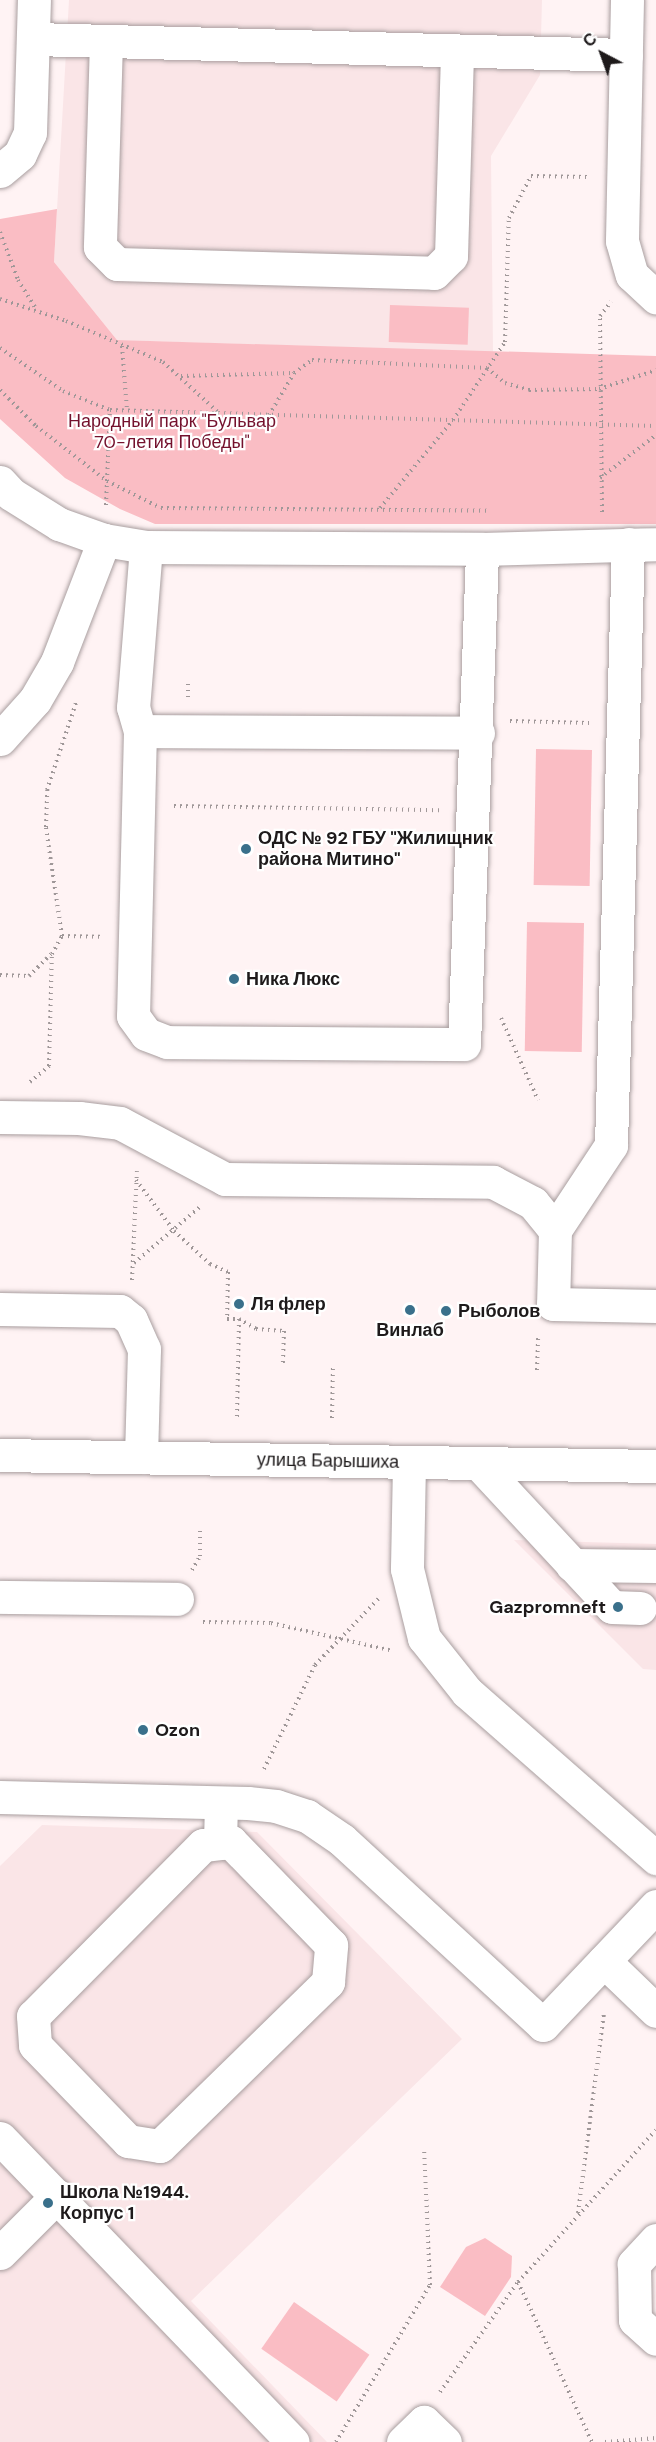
<!DOCTYPE html>
<html>
<head>
<meta charset="utf-8">
<style>
  body { margin:0 }
  #map { position:relative; width:656px; height:2442px; overflow:hidden; background:#fff3f4; font-family:"DM Sans",sans-serif }
  div>[style] { position:absolute }
  [style*='--x'] { left:calc(var(--x)*1px); top:calc(var(--y)*1px); width:calc(var(--w)*1px); rotate:calc(var(--a)*1deg) }
  .built>* { inset:0; background:#fae5e7 }
  .green>* { inset:0; background:#fabdc4; transform-origin:0 0 }
  .path>* { height:4px; margin-top:-2px; transform-origin:0; background:repeating-linear-gradient(90deg,#9f9798 0 1.5px,transparent 0 6px) }
  .roads { filter:drop-shadow(0 0 2px #a99e9f) drop-shadow(0 0 2px #a99e9f) }
  .minor>* { height:33px; margin:-16.5px; padding:0 16.5px; transform-origin:16.5px; border-radius:16.5px; background:#fff }
  .major>* { height:33px; margin:-16.5px; padding:0 16.5px; transform-origin:16.5px; border-radius:16.5px; background:#fff }
  .dots>* { width:16px; height:16px; translate:-50% -50%; box-sizing:border-box; border:3px solid #fff; border-radius:50% }
  span { translate:-50% -50%; white-space:nowrap; text-align:center; line-height:1.15; -webkit-text-stroke:4.5px #fff; paint-order:stroke }
  .park-label { font-size:18px; color:#74112d }
  .poi-label { font-size:18px; color:#1e1a1b; font-weight:700 }
  .left { translate:0 -50%; text-align:left }
  .right { translate:-100% -50%; text-align:right }
  .street-label { font-size:18px; color:#1e1a1b }
  .north { position:absolute; left:572px; top:24px; width:60px; height:60px; -webkit-text-stroke:4px #fff; paint-order:stroke; rotate:319deg; font-size:16px; font-weight:700; line-height:24px; text-align:center; color:#1e1a1b }
  .north::after { content:''; display:block; margin:auto; width:21px; height:27px; background:#1e1a1b; clip-path:polygon(50% 0,100% 100%,50% 72%,0 100%) }
</style>
</head>
<body>
<div id="map">
  <div class="built">
    <i style="clip-path:polygon(69px 0,542px 0,540px 75px,491px 156px,493px 352px,117px 340px,54px 262px)"></i>
    <i style="clip-path:polygon(514px 1540px,656px 1544px,656px 1670px,643px 1669px)"></i>
    <i style="clip-path:polygon(42px 1825px,257px 1832px,462px 2039px,191px 2301px,327px 2442px,0 2442px,0 1866px)"></i>
  </div>
  <div class="green">
    <i style="clip-path:polygon(57px 209px,54px 262px,117px 340px,656px 356px,656px 524px,155px 524px,120px 509px,65px 478px,0 419px,0 219px)"></i>
    <i style="left:390px;top:305px;width:79px;height:37px;rotate:2deg"></i>
    <i style="left:536px;top:749px;width:56px;height:136px;rotate:1deg"></i>
    <i style="left:527px;top:922px;width:57px;height:129px;rotate:1deg"></i>
    <i style="clip-path:polygon(485px 2238px,512px 2256px,511px 2277px,485px 2316px,440px 2287px,466px 2247px)"></i>
    <i style="left:294px;top:2302px;width:92px;height:57px;rotate:35deg"></i>
  </div>
  <div class="path">
    <i style="--x:0;--y:232;--w:51;--a:69.4"></i>
    <i style="--x:18;--y:280;--w:34;--a:58"></i>
    <i style="--x:0;--y:299;--w:70;--a:18.4"></i>
    <i style="--x:66;--y:321;--w:105;--a:22.9"></i>
    <i style="--x:163;--y:362;--w:76;--a:42.3"></i>
    <i style="--x:122;--y:346;--w:64;--a:85.5"></i>
    <i style="--x:0;--y:348;--w:76;--a:34.3"></i>
    <i style="--x:63;--y:391;--w:51;--a:22"></i>
    <i style="--x:110;--y:410;--w:546;--a:1.68"></i>
    <i style="--x:181;--y:376;--w:112;--a:-1.5"></i>
    <i style="--x:0;--y:390;--w:51;--a:45"></i>
    <i style="--x:36;--y:426;--w:90;--a:37.8"></i>
    <i style="--x:107;--y:481;--w:60;--a:26.6"></i>
    <i style="--x:161;--y:508;--w:329;--a:0.5"></i>
    <i style="--x:269;--y:415;--w:49;--a:-59.2"></i>
    <i style="--x:294;--y:373;--w:22;--a:-36"></i>
    <i style="--x:312;--y:360;--w:175;--a:2.6"></i>
    <i style="--x:487;--y:368;--w:23;--a:40"></i>
    <i style="--x:505;--y:383;--w:25;--a:16"></i>
    <i style="--x:529;--y:390;--w:70;--a:-0.8"></i>
    <i style="--x:599;--y:389;--w:60;--a:-18.4"></i>
    <i style="--x:600;--y:478;--w:71;--a:-37.5"></i>
    <i style="--x:106;--y:505;--w:95;--a:-87.6"></i>
    <i style="--x:380;--y:508;--w:114;--a:-50.3"></i>
    <i style="--x:453;--y:420;--w:94;--a:-56.3"></i>
    <i style="--x:505;--y:342;--w:124;--a:-88.2"></i>
    <i style="--x:509;--y:218;--w:47;--a:-62.4"></i>
    <i style="--x:531;--y:176;--w:57;--a:1"></i>
    <i style="--x:602;--y:512;--w:196;--a:-90.6"></i>
    <i style="--x:600;--y:316;--w:18;--a:-52"></i>
    <i style="--x:188;--y:684;--w:13;--a:90"></i>
    <i style="--x:510;--y:721;--w:79;--a:1.5"></i>
    <i style="--x:174;--y:806;--w:265;--a:0.9"></i>
    <i style="--x:62;--y:936;--w:39;--a:1"></i>
    <i style="--x:0;--y:975;--w:29;--a:2"></i>
    <i style="--x:29;--y:976;--w:31;--a:-45"></i>
    <i style="--x:501;--y:1018;--w:90;--a:65.7"></i>
    <i style="--x:30;--y:1082;--w:25;--a:-40"></i>
    <i style="--x:49;--y:1066;--w:112;--a:-88.5"></i>
    <i style="--x:52;--y:954;--w:21;--a:-61"></i>
    <i style="--x:62;--y:936;--w:110;--a:-98.4"></i>
    <i style="--x:46;--y:827;--w:37;--a:-88"></i>
    <i style="--x:47;--y:790;--w:92;--a:-71.6"></i>
    <i style="--x:136;--y:1180;--w:64;--a:53.3"></i>
    <i style="--x:174;--y:1231;--w:49;--a:42.5"></i>
    <i style="--x:210;--y:1264;--w:20;--a:24"></i>
    <i style="--x:228;--y:1272;--w:47;--a:91.2"></i>
    <i style="--x:227;--y:1319;--w:12;--a:0"></i>
    <i style="--x:239;--y:1319;--w:98;--a:91.2"></i>
    <i style="--x:134;--y:1263;--w:88;--a:-40.4"></i>
    <i style="--x:132;--y:1280;--w:109;--a:-87.4"></i>
    <i style="--x:239;--y:1319;--w:20;--a:30"></i>
    <i style="--x:256;--y:1329;--w:28;--a:4"></i>
    <i style="--x:284;--y:1331;--w:34;--a:92"></i>
    <i style="--x:537;--y:1370;--w:35;--a:-88"></i>
    <i style="--x:332;--y:1418;--w:52;--a:-88.9"></i>
    <i style="--x:192;--y:1570;--w:16;--a:-60"></i>
    <i style="--x:200;--y:1556;--w:29;--a:-90"></i>
    <i style="--x:203;--y:1622;--w:68;--a:0.8"></i>
    <i style="--x:271;--y:1623;--w:125;--a:12.9"></i>
    <i style="--x:264;--y:1769;--w:116;--a:-63.9"></i>
    <i style="--x:315;--y:1665;--w:93;--a:-46.3"></i>
    <i style="--x:578;--y:2213;--w:202;--a:-82.6"></i>
    <i style="--x:518;--y:2282;--w:176;--a:65.2"></i>
    <i style="--x:440;--y:2392;--w:135;--a:-54.7"></i>
    <i style="--x:518;--y:2282;--w:205;--a:-47.8"></i>
    <i style="--x:336;--y:2442;--w:183;--a:-59.1"></i>
    <i style="--x:430;--y:2285;--w:138;--a:-92.5"></i>
    <i style="--x:605;--y:2442;--w:51;--a:-4.5"></i>
  </div>
  <div class="roads">
    <div class="minor">
      <i style="--x:627;--y:0;--w:241;--a:91.2"></i>
      <i style="--x:622;--y:241;--w:35;--a:74"></i>
      <i style="--x:632;--y:275;--w:33;--a:43"></i>
      <i style="--x:34;--y:39;--w:592;--a:1.55"></i>
      <i style="--x:106;--y:41;--w:206;--a:91.7"></i>
      <i style="--x:100;--y:247;--w:24;--a:45"></i>
      <i style="--x:117;--y:264;--w:317;--a:1.6"></i>
      <i style="--x:434;--y:273;--w:24;--a:-45"></i>
      <i style="--x:451;--y:256;--w:205;--a:-88.3"></i>
      <i style="--x:0;--y:171;--w:26;--a:-40"></i>
      <i style="--x:20;--y:154;--w:23;--a:-65"></i>
      <i style="--x:30;--y:133;--w:133;--a:-88.3"></i>
      <i style="--x:0;--y:482;--w:16;--a:47"></i>
      <i style="--x:11;--y:494;--w:57;--a:32"></i>
      <i style="--x:59;--y:524;--w:48;--a:19.6"></i>
      <i style="--x:104;--y:540;--w:43;--a:9.5"></i>
      <i style="--x:146;--y:547;--w:336;--a:0.3"></i>
      <i style="--x:482;--y:549;--w:174;--a:-1.6"></i>
      <i style="--x:146;--y:547;--w:161;--a:94.6"></i>
      <i style="--x:133;--y:707;--w:25;--a:74"></i>
      <i style="--x:140;--y:731;--w:285;--a:91.4"></i>
      <i style="--x:133;--y:1016;--w:22;--a:54"></i>
      <i style="--x:146;--y:1034;--w:22;--a:21"></i>
      <i style="--x:167;--y:1042;--w:297;--a:0.4"></i>
      <i style="--x:464;--y:1044;--w:495;--a:-87.9"></i>
      <i style="--x:140;--y:731;--w:338;--a:0.3"></i>
      <i style="--x:0;--y:739;--w:52;--a:-48.1"></i>
      <i style="--x:35;--y:700;--w:44;--a:-59.9"></i>
      <i style="--x:57;--y:662;--w:131;--a:-68.9"></i>
      <i style="--x:0;--y:1117;--w:79;--a:0.7"></i>
      <i style="--x:79;--y:1118;--w:41;--a:7"></i>
      <i style="--x:120;--y:1123;--w:119;--a:28.1"></i>
      <i style="--x:225;--y:1179;--w:268;--a:0.6"></i>
      <i style="--x:493;--y:1182;--w:45;--a:27.7"></i>
      <i style="--x:533;--y:1203;--w:35;--a:51"></i>
      <i style="--x:555;--y:1230;--w:74;--a:91.5"></i>
      <i style="--x:553;--y:1304;--w:103;--a:1.1"></i>
      <i style="--x:555;--y:1230;--w:102;--a:-56.6"></i>
      <i style="--x:611;--y:1145;--w:601;--a:-88.38"></i>
      <i style="--x:0;--y:1309;--w:120;--a:1"></i>
      <i style="--x:120;--y:1311;--w:14;--a:39"></i>
      <i style="--x:131;--y:1320;--w:32;--a:66"></i>
      <i style="--x:144;--y:1349;--w:108;--a:91.6"></i>
      <i style="--x:409;--y:1463;--w:106;--a:91.1"></i>
      <i style="--x:407;--y:1569;--w:71;--a:76.2"></i>
      <i style="--x:424;--y:1638;--w:69;--a:51.5"></i>
      <i style="--x:467;--y:1692;--w:252;--a:41.3"></i>
      <i style="--x:479;--y:1464;--w:195;--a:47.1"></i>
      <i style="--x:612;--y:1607;--w:28;--a:2"></i>
      <i style="--x:572;--y:1565;--w:84;--a:0.7"></i>
      <i style="--x:0;--y:1597;--w:177;--a:0.6"></i>
      <i style="--x:0;--y:1797;--w:248;--a:1.4"></i>
      <i style="--x:248;--y:1803;--w:28;--a:6"></i>
      <i style="--x:276;--y:1806;--w:33;--a:18"></i>
      <i style="--x:307;--y:1816;--w:42;--a:34.4"></i>
      <i style="--x:342;--y:1840;--w:273;--a:42.6"></i>
      <i style="--x:543;--y:2025;--w:164;--a:-46.5"></i>
      <i style="--x:220;--y:1843;--w:17;--a:173"></i>
      <i style="--x:203;--y:1845;--w:241;--a:134.8"></i>
      <i style="--x:33;--y:2016;--w:29;--a:86"></i>
      <i style="--x:35;--y:2045;--w:134;--a:45.9"></i>
      <i style="--x:128;--y:2141;--w:32;--a:9"></i>
      <i style="--x:160;--y:2146;--w:235;--a:-44.3"></i>
      <i style="--x:328;--y:1982;--w:37;--a:-85"></i>
      <i style="--x:331;--y:1945;--w:144;--a:-134.2"></i>
      <i style="--x:231;--y:1842;--w:11;--a:175"></i>
      <i style="--x:220;--y:1843;--w:40;--a:-88.6"></i>
      <i style="--x:604;--y:1961;--w:72;--a:43.9"></i>
      <i style="--x:0;--y:2138;--w:422;--a:46.1"></i>
      <i style="--x:656;--y:2240;--w:33;--a:133"></i>
      <i style="--x:634;--y:2264;--w:56;--a:89"></i>
      <i style="--x:635;--y:2320;--w:28;--a:42"></i>
      <i style="--x:0;--y:2253;--w:81;--a:-45"></i>
      <i style="--x:403;--y:2442;--w:29;--a:-44"></i>
      <i style="--x:424;--y:2422;--w:29;--a:44"></i>
    </div>
    <div class="major">
      <i style="--x:0;--y:1455;--w:656;--a:0.96"></i>
    </div>
  </div>
  <div class="dots">
    <i style="left:246px;top:849px;background:#3a708b"></i>
    <i style="left:234px;top:979px;background:#3a708b"></i>
    <i style="left:239px;top:1304px;background:#3a708b"></i>
    <i style="left:410px;top:1310px;background:#3a708b"></i>
    <i style="left:446px;top:1311px;background:#3a708b"></i>
    <i style="left:618px;top:1607px;background:#3a708b"></i>
    <i style="left:143px;top:1730px;background:#3a708b"></i>
    <i style="left:48px;top:2203px;background:#3a708b"></i>
  </div>
  <div class="park-label">
    <span style="left:172px;top:432px">Народный парк "Бульвар<br>70-летия Победы"</span>
  </div>
  <div class="poi-label">
    <span class="left" style="left:258px;top:849px">ОДС № 92 ГБУ "Жилищник<br>района Митино"</span>
    <span class="left" style="left:246px;top:979px">Ника Люкс</span>
    <span class="left" style="left:251px;top:1304px">Ля флер</span>
    <span class="left" style="left:458px;top:1311px">Рыболов</span>
    <span style="left:410px;top:1330px">Винлаб</span>
    <span class="right" style="left:606px;top:1607px">Gazpromneft</span>
    <span class="left" style="left:155px;top:1730px">Ozon</span>
    <span class="left" style="left:60px;top:2203px">Школа №1944.<br>Корпус 1</span>
  </div>
  <div class="street-label">
    <span style="left:328px;top:1461px;rotate:1deg">улица Барышиха</span>
  </div>
  <div class="north">С</div>
</div>
</body>
</html>
